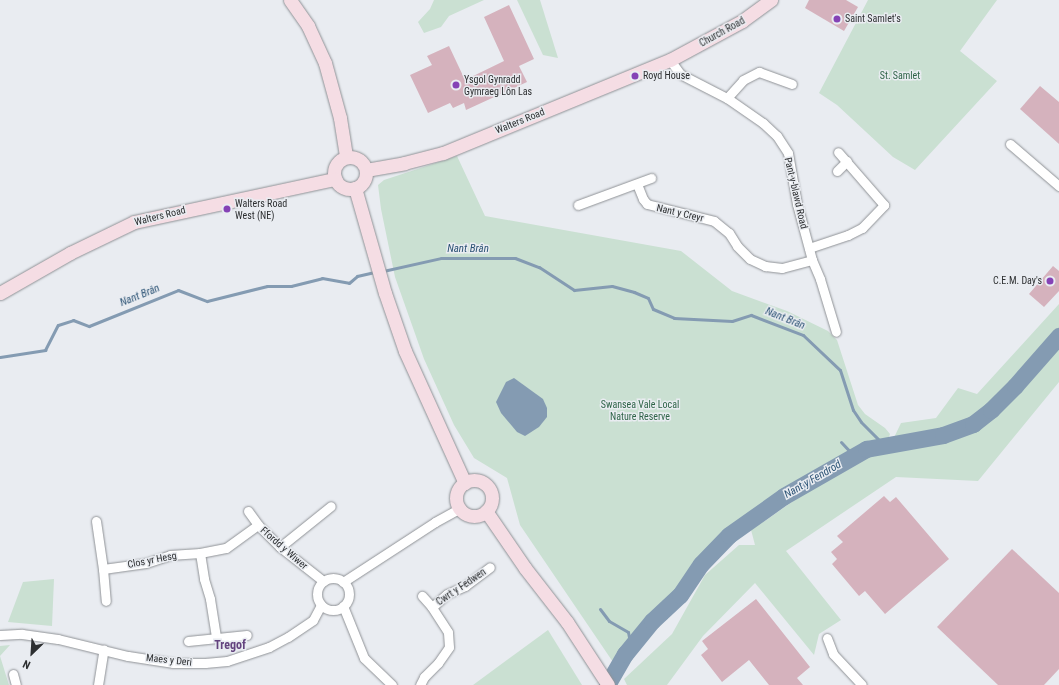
<!DOCTYPE html>
<html>
<head>
<meta charset="utf-8">
<style>
  body { margin:0 }
  #map { position:relative; width:1059px; height:685px; overflow:hidden; background:#e9ecf1; font-family:"Roboto Condensed",sans-serif }
  div>[style] { position:absolute }
  [style*='--x'] { left:calc(var(--x)*1px); top:calc(var(--y)*1px); width:calc(var(--w)*1px); rotate:calc(var(--a)*1deg) }
  .green>* { inset:0; background:#cae0d2 }
  .water>* { inset:0; background:#849bb2 }
  .stream>* { height:3px; margin:-1.5px; padding:0 1.5px; transform-origin:1.5px; border-radius:1.5px; background:#849bb2 }
  .river>* { height:17px; margin:-8.5px; padding:0 8.5px; transform-origin:8.5px; border-radius:8.5px; background:#849bb2 }
  .building>* { inset:0; background:#d5b2bd }
  .roads { filter:drop-shadow(0 0 1px #8f9296) drop-shadow(0 0 1px #8f9296) }
  .street>* { height:9px; margin:-4.5px; padding:0 4.5px; transform-origin:4.5px; border-radius:4.5px; background:#fff }
  .street>.ring { margin:-4.5px; padding:0; box-sizing:content-box; background:none; border:9px solid #fff; border-radius:50% }
  .secondary>* { height:13px; margin:-6.5px; padding:0 6.5px; transform-origin:6.5px; border-radius:6.5px; background:#f5dde4 }
  .secondary>.ring { margin:-6.5px; padding:0; box-sizing:content-box; background:none; border:13px solid #f5dde4; border-radius:50% }
  .dots>* { width:11px; height:11px; translate:-50% -50%; box-sizing:border-box; border:2px solid #e9ecf1; border-radius:50% }
  span { translate:-50% -50%; white-space:nowrap; text-align:center; line-height:1.15; -webkit-text-stroke:3px #e9ecf1; paint-order:stroke }
  .poi-label { font-size:10px; color:#2d2f31 }
  .left { translate:0 -50%; text-align:left }
  .right { translate:-100% -50%; text-align:right }
  .street-label { font-size:10px; color:#2d2f31 }
  .park-label { font-size:10px; color:#2f6448 }
  .water-label { font-size:11px; color:#2b5274; font-style:italic }
  .quarter-label { font-size:12px; color:#63437e; font-weight:700 }
  .north { position:absolute; left:12px; top:633px; width:40px; height:40px; -webkit-text-stroke:3px #e9ecf1; paint-order:stroke; rotate:205deg; font-size:11px; font-weight:700; line-height:16px; text-align:center; color:#2d2f31 }
  .north::after { content:''; display:block; margin:auto; width:14px; height:18px; background:#2d2f31; clip-path:polygon(50% 0,100% 100%,50% 72%,0 100%) }
</style>
</head>
<body>
<div id="map">
  <div class="green">
    <i style="clip-path:polygon(434px 0,484px 0,449px 16px,441px 27px,424px 33px,418px 22px,430px 9px)"></i>
    <i style="clip-path:polygon(517px 0,540px 0,558px 58px,543px 55px)"></i>
    <i style="clip-path:polygon(868px 0,997px 0,960px 51px,997px 81px,915px 170px,893px 157px,837px 105px,819px 93px)"></i>
    <i style="clip-path:polygon(457px 156px,485px 216px,681px 251px,732px 291px,787px 311px,828px 331px,837px 340px,858px 405px,865px 414px,885px 428px,890px 434px,887px 443px,864px 448px,774px 500px,739px 524px,712px 548px,688px 575px,675px 595px,652px 618px,615px 665px,520px 525px,507px 478px,474px 458px,454px 425px,424px 359px,395px 277px,381px 209px,378px 185px,384px 180px)"></i>
    <i style="clip-path:polygon(1059px 304px,1059px 382px,978px 481px,896px 477px,786px 551px,841px 620px,819px 634px,814px 655px,755px 583px,703px 636px,667px 685px,627px 685px,624px 679px,672px 634px,705px 575px,739px 545px,755px 545px,750px 526px,765px 521px,844px 465px,873px 450px,889px 448px,901px 423px,936px 418px,958px 388px,977px 394px)"></i>
    <i style="clip-path:polygon(54px 579px,52px 626px,8px 622px,23px 582px)"></i>
    <i style="clip-path:polygon(548px 630px,582px 685px,473px 685px)"></i>
    <i style="clip-path:polygon(10px 645px,0 656px,9px 685px,0 685px,0 646px)"></i>
  </div>
  <div class="water">
    <i style="clip-path:polygon(514px 378px,543px 399px,547px 408px,547px 417px,539px 427px,525px 436px,517px 432px,501px 413px,496px 402px,506px 382px)"></i>
  </div>
  <div class="stream">
    <i style="--x:383;--y:271;--w:59;--a:-12.6"></i>
    <i style="--x:441;--y:258;--w:74;--a:0"></i>
    <i style="--x:515;--y:258;--w:26;--a:21"></i>
    <i style="--x:539;--y:267;--w:42;--a:33.3"></i>
    <i style="--x:574;--y:290;--w:38;--a:-6"></i>
    <i style="--x:612;--y:286;--w:23;--a:15"></i>
    <i style="--x:634;--y:292;--w:15;--a:23"></i>
    <i style="--x:648;--y:298;--w:12;--a:66"></i>
    <i style="--x:653;--y:309;--w:23;--a:23"></i>
    <i style="--x:674;--y:318;--w:58;--a:3"></i>
    <i style="--x:732;--y:321;--w:20;--a:-18"></i>
    <i style="--x:751;--y:315;--w:56;--a:21"></i>
    <i style="--x:803;--y:335;--w:51;--a:43.4"></i>
    <i style="--x:840;--y:370;--w:42;--a:72"></i>
    <i style="--x:853;--y:410;--w:14;--a:56"></i>
    <i style="--x:861;--y:422;--w:27;--a:45"></i>
    <i style="--x:880;--y:441;--w:9;--a:27"></i>
    <i style="--x:0;--y:357;--w:46;--a:-8.8"></i>
    <i style="--x:45;--y:350;--w:28;--a:-63"></i>
    <i style="--x:58;--y:325;--w:16;--a:-18"></i>
    <i style="--x:73;--y:320;--w:17;--a:21"></i>
    <i style="--x:89;--y:326;--w:96;--a:-22"></i>
    <i style="--x:178;--y:290;--w:31;--a:21"></i>
    <i style="--x:207;--y:301;--w:62;--a:-14"></i>
    <i style="--x:267;--y:286;--w:24;--a:0"></i>
    <i style="--x:291;--y:286;--w:32;--a:-14"></i>
    <i style="--x:322;--y:278;--w:27;--a:10"></i>
    <i style="--x:349;--y:283;--w:11;--a:-41"></i>
    <i style="--x:357;--y:276;--w:18;--a:-13"></i>
    <i style="--x:841;--y:442;--w:19;--a:47"></i>
    <i style="--x:600;--y:609;--w:15;--a:53"></i>
    <i style="--x:609;--y:621;--w:22;--a:30"></i>
    <i style="--x:628;--y:632;--w:16;--a:79"></i>
    <i style="--x:663;--y:612;--w:6;--a:59"></i>
  </div>
  <div class="river">
    <i style="--x:607;--y:685;--w:36;--a:-60"></i>
    <i style="--x:625;--y:654;--w:43;--a:-50.7"></i>
    <i style="--x:652;--y:621;--w:38;--a:-43"></i>
    <i style="--x:680;--y:595;--w:37;--a:-56"></i>
    <i style="--x:701;--y:564;--w:40;--a:-46"></i>
    <i style="--x:729;--y:535;--w:67;--a:-35.3"></i>
    <i style="--x:784;--y:496;--w:95;--a:-29.8"></i>
    <i style="--x:866;--y:449;--w:78;--a:-10.3"></i>
    <i style="--x:943;--y:435;--w:32;--a:-20"></i>
    <i style="--x:973;--y:424;--w:23;--a:-38"></i>
    <i style="--x:991;--y:410;--w:34;--a:-45"></i>
    <i style="--x:1015;--y:386;--w:67;--a:-48.7"></i>
  </div>
  <div class="building">
    <i style="clip-path:polygon(809px 0,846px 0,858px 7px,844px 31px,805px 8px)"></i>
    <i style="clip-path:polygon(509px 5px,534px 59px,519px 66px,527px 82px,466px 110px,464px 103px,453px 108px,450px 103px,428px 113px,410px 75px,432px 65px,427px 56px,449px 46px,465px 80px,504px 61px,484px 17px)"></i>
    <i style="clip-path:polygon(1040px 86px,1059px 102px,1059px 144px,1020px 109px)"></i>
    <i style="clip-path:polygon(1053px 266px,1059px 271px,1059px 291px,1044px 307px,1029px 294px)"></i>
    <i style="clip-path:polygon(884px 496px,890px 502px,896px 497px,949px 559px,885px 614px,865px 591px,859px 596px,832px 564px,837px 559px,831px 552px,843px 542px,837px 536px)"></i>
    <i style="clip-path:polygon(1012px 549px,1059px 593px,1059px 669px,1044px 685px,998px 685px,937px 627px)"></i>
    <i style="clip-path:polygon(756px 599px,810px 667px,797px 678px,803px 685px,769px 685px,749px 660px,722px 682px,701px 655px,708px 649px,702px 641px)"></i>
  </div>
  <div class="roads">
    <div class="street">
      <i style="--x:670;--y:60;--w:17;--a:54"></i>
      <i style="--x:680;--y:74;--w:53;--a:27.1"></i>
      <i style="--x:727;--y:98;--w:44;--a:34.8"></i>
      <i style="--x:763;--y:123;--w:19;--a:43"></i>
      <i style="--x:777;--y:136;--w:20;--a:57"></i>
      <i style="--x:788;--y:153;--w:52;--a:80"></i>
      <i style="--x:797;--y:204;--w:58;--a:75"></i>
      <i style="--x:812;--y:260;--w:21;--a:67"></i>
      <i style="--x:820;--y:279;--w:55;--a:73.2"></i>
      <i style="--x:727;--y:98;--w:24;--a:-48"></i>
      <i style="--x:743;--y:80;--w:18;--a:-27"></i>
      <i style="--x:759;--y:72;--w:35;--a:20"></i>
      <i style="--x:1010;--y:144;--w:65;--a:40.6"></i>
      <i style="--x:837;--y:171;--w:14;--a:-45"></i>
      <i style="--x:637;--y:184;--w:16;--a:68"></i>
      <i style="--x:643;--y:199;--w:6;--a:51"></i>
      <i style="--x:647;--y:204;--w:69;--a:14.2"></i>
      <i style="--x:714;--y:221;--w:19;--a:39"></i>
      <i style="--x:729;--y:233;--w:15;--a:58"></i>
      <i style="--x:737;--y:246;--w:18;--a:45"></i>
      <i style="--x:750;--y:259;--w:17;--a:25"></i>
      <i style="--x:765;--y:266;--w:17;--a:7"></i>
      <i style="--x:782;--y:268;--w:31;--a:-15"></i>
      <i style="--x:578;--y:205;--w:78;--a:-20.3"></i>
      <i style="--x:809;--y:248;--w:41;--a:-18.4"></i>
      <i style="--x:848;--y:235;--w:16;--a:-27"></i>
      <i style="--x:862;--y:228;--w:32;--a:-46"></i>
      <i style="--x:884;--y:205;--w:70;--a:-131"></i>
      <i style="--x:248;--y:511;--w:17;--a:54"></i>
      <i style="--x:258;--y:525;--w:31;--a:45"></i>
      <i style="--x:280;--y:547;--w:55;--a:38.3"></i>
      <i style="--x:96;--y:521;--w:49;--a:81.7"></i>
      <i style="--x:103;--y:569;--w:43;--a:-7.9"></i>
      <i style="--x:146;--y:563;--w:25;--a:-18"></i>
      <i style="--x:170;--y:555;--w:30;--a:-4"></i>
      <i style="--x:200;--y:553;--w:26;--a:-11"></i>
      <i style="--x:226;--y:548;--w:39;--a:-36"></i>
      <i style="--x:280;--y:547;--w:65;--a:-38.8"></i>
      <i style="--x:200;--y:553;--w:26;--a:81"></i>
      <i style="--x:204;--y:579;--w:21;--a:73"></i>
      <i style="--x:210;--y:599;--w:39;--a:81"></i>
      <i style="--x:103;--y:569;--w:32;--a:85"></i>
      <i class="ring" style="left:317px;top:578px;width:23px;height:23px"></i>
      <i style="--x:343;--y:582;--w:110;--a:-33.1"></i>
      <i style="--x:435;--y:522;--w:29;--a:-29"></i>
      <i style="--x:343;--y:606;--w:56;--a:68"></i>
      <i style="--x:364;--y:658;--w:39;--a:44"></i>
      <i style="--x:432;--y:607;--w:20;--a:-41"></i>
      <i style="--x:447;--y:594;--w:20;--a:-24"></i>
      <i style="--x:465;--y:586;--w:31;--a:-37"></i>
      <i style="--x:0;--y:635;--w:22;--a:-3"></i>
      <i style="--x:22;--y:634;--w:36;--a:8"></i>
      <i style="--x:58;--y:639;--w:72;--a:13.7"></i>
      <i style="--x:128;--y:656;--w:46;--a:8.8"></i>
      <i style="--x:173;--y:663;--w:32;--a:0"></i>
      <i style="--x:205;--y:663;--w:22;--a:-5"></i>
      <i style="--x:227;--y:661;--w:44;--a:-18.4"></i>
      <i style="--x:269;--y:647;--w:21;--a:-28"></i>
      <i style="--x:288;--y:637;--w:30;--a:-34"></i>
      <i style="--x:313;--y:620;--w:17;--a:-62"></i>
      <i style="--x:827;--y:638;--w:17;--a:69"></i>
      <i style="--x:833;--y:654;--w:42;--a:46.9"></i>
      <i style="--x:188;--y:641;--w:59;--a:-5.8"></i>
      <i style="--x:13;--y:674;--w:11;--a:75"></i>
      <i style="--x:98;--y:685;--w:36;--a:-81"></i>
      <i style="--x:420;--y:685;--w:9;--a:-63"></i>
      <i style="--x:424;--y:677;--w:20;--a:-45"></i>
      <i style="--x:438;--y:663;--w:19;--a:-55"></i>
      <i style="--x:449;--y:647;--w:15;--a:-94"></i>
      <i style="--x:448;--y:632;--w:30;--a:-123"></i>
      <i style="--x:432;--y:607;--w:15;--a:-132"></i>
    </div>
    <div class="secondary">
      <i style="--x:290;--y:0;--w:32;--a:55"></i>
      <i style="--x:308;--y:26;--w:41;--a:65.3"></i>
      <i style="--x:325;--y:63;--w:57;--a:74.7"></i>
      <i style="--x:340;--y:118;--w:38;--a:81"></i>
      <i class="ring" style="left:334px;top:157px;width:19px;height:19px"></i>
      <i style="--x:366;--y:170;--w:39;--a:-10"></i>
      <i style="--x:404;--y:163;--w:40;--a:-14.4"></i>
      <i style="--x:443;--y:153;--w:245;--a:-22.3"></i>
      <i style="--x:670;--y:60;--w:82;--a:-28.4"></i>
      <i style="--x:742;--y:21;--w:36;--a:-36"></i>
      <i style="--x:355;--y:188;--w:109;--a:74.1"></i>
      <i style="--x:385;--y:293;--w:61;--a:71"></i>
      <i style="--x:405;--y:351;--w:145;--a:65.6"></i>
      <i style="--x:0;--y:293;--w:81;--a:-29.7"></i>
      <i style="--x:70;--y:253;--w:71;--a:-25.8"></i>
      <i style="--x:134;--y:222;--w:206;--a:-12.1"></i>
      <i class="ring" style="left:456px;top:480px;width:23px;height:23px"></i>
      <i style="--x:486;--y:511;--w:69;--a:55.6"></i>
      <i style="--x:525;--y:568;--w:68;--a:52.1"></i>
      <i style="--x:567;--y:622;--w:75;--a:56.9"></i>
    </div>
  </div>
  <div class="dots">
    <i style="left:837px;top:19px;background:#8542b6"></i>
    <i style="left:635px;top:76px;background:#8542b6"></i>
    <i style="left:456px;top:85px;background:#8542b6"></i>
    <i style="left:227px;top:209px;background:#8542b6"></i>
    <i style="left:1050px;top:281px;background:#8542b6"></i>
  </div>
  <div class="poi-label">
    <span class="left" style="left:845px;top:19px">Saint Samlet's</span>
    <span class="left" style="left:643px;top:76px">Royd House</span>
    <span class="left" style="left:464px;top:85px">Ysgol Gynradd<br>Gymraeg Lôn Las</span>
    <span class="left" style="left:235px;top:209px">Walters Road<br>West (NE)</span>
    <span class="right" style="left:1042px;top:281px">C.E.M. Day's</span>
  </div>
  <div class="street-label">
    <span style="left:722px;top:32px;rotate:-29deg">Church Road</span>
    <span style="left:520px;top:121px;rotate:-22deg">Walters Road</span>
    <span style="left:796px;top:193px;rotate:77deg">Pant-y-blawd Road</span>
    <span style="left:680px;top:213px;rotate:13deg">Nant y Creyr</span>
    <span style="left:160px;top:216px;rotate:-14deg">Walters Road</span>
    <span style="left:284px;top:548px;rotate:41deg">Ffordd y Wiwer</span>
    <span style="left:152px;top:560px;rotate:-11deg">Clos yr Hesg</span>
    <span style="left:461px;top:587px;rotate:-34deg">Cwrt y Fedwen</span>
    <span style="left:169px;top:660px;rotate:6deg">Maes y Deri</span>
  </div>
  <div class="park-label">
    <span style="left:900px;top:76px">St. Samlet</span>
    <span style="left:640px;top:410px">Swansea Vale Local<br>Nature Reserve</span>
  </div>
  <div class="water-label">
    <span style="left:468px;top:249px">Nant Brân</span>
    <span style="left:140px;top:296px;rotate:-22deg">Nant Brân</span>
    <span style="left:785px;top:319px;rotate:22deg">Nant Brân</span>
    <span style="left:813px;top:480px;rotate:-30deg">Nant y Fendrod</span>
  </div>
  <div class="quarter-label">
    <span style="left:230px;top:646px">Tregof</span>
  </div>
  <div class="north">N</div>
</div>
</body>
</html>
